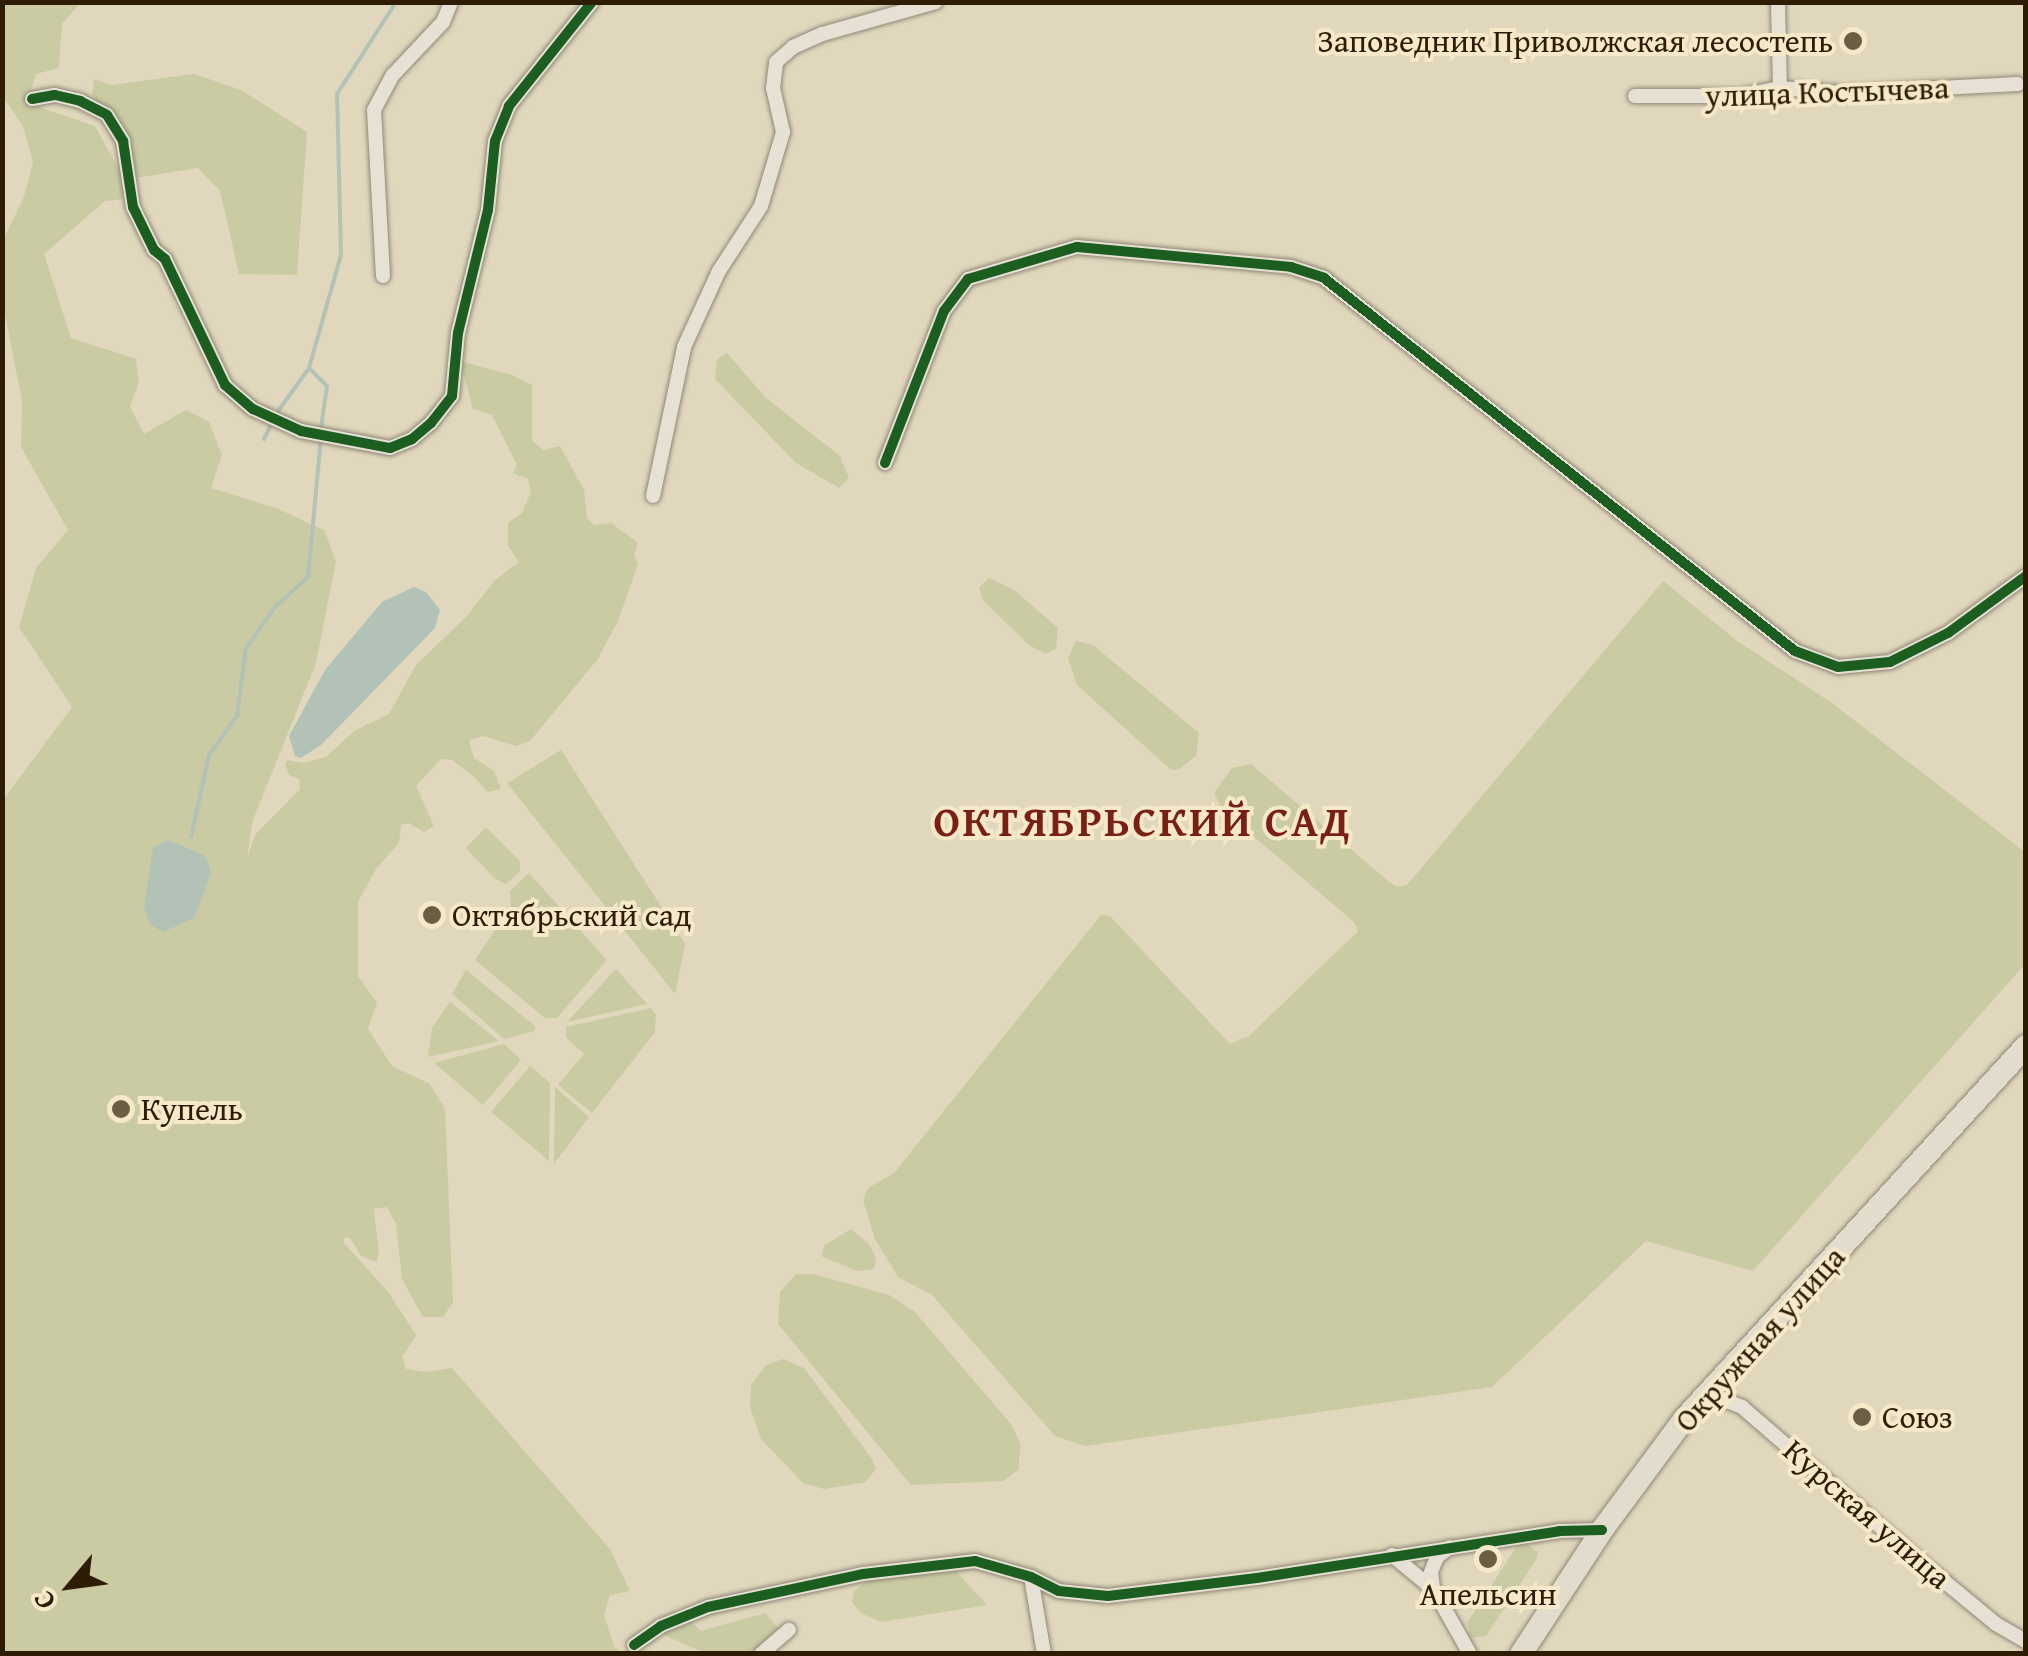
<!DOCTYPE html>
<html>
<head>
<meta charset="utf-8">
<style>
  body { margin:0 }
  #map { position:relative; width:2028px; height:1656px; overflow:hidden; background:#e0d7bd; font-family:"Gentium Book Plus",serif }
  div>[style] { position:absolute }
  [style*='--x'] { left:calc(var(--x)*1px); top:calc(var(--y)*1px); width:calc(var(--w)*1px); rotate:calc(var(--a)*1deg) }
  .green>* { inset:0; background:#cacba2 }
  .water>* { inset:0; background:#b2c2b7 }
  .stream>* { height:4px; margin:-2px; padding:0 2px; transform-origin:2px; border-radius:2px; background:#b2c2b7 }
  .roads { filter:drop-shadow(0 0 2px #908877) drop-shadow(0 0 2px #908877) }
  .minor>* { height:14px; margin:-7px; padding:0 7px; transform-origin:7px; border-radius:7px; background:#e6e1d4 }
  .primary>* { height:22px; margin:-11px; padding:0 11px; transform-origin:11px; border-radius:11px; background:#e2dccd }
  .cycleway>* { height:10px; margin:-5px; padding:0 5px; transform-origin:5px; border-radius:5px; background:#1b5e20 }
  .dots>* { width:28px; height:28px; translate:-50% -50%; box-sizing:border-box; border:5px solid #f5e9ca; border-radius:50% }
  span { translate:-50% -50%; white-space:nowrap; text-align:center; line-height:1.15; -webkit-text-stroke:8px #f5e9ca; paint-order:stroke }
  .poi-label { font-size:32px; color:#2e1d04 }
  .right { translate:-100% -50%; text-align:right }
  .left { translate:0 -50%; text-align:left }
  .street-label { font-size:32px; color:#2e1d04 }
  .district-label { font-size:42px; color:#7a1f14; font-weight:700; letter-spacing:2.5px }
  .frame { position:absolute; inset:0; border:5px solid #2e1d04; pointer-events:none }
  .north { position:absolute; left:20px; top:1536px; width:100px; height:100px; -webkit-text-stroke:8px #f5e9ca; paint-order:stroke; rotate:241deg; font-size:28px; font-weight:700; line-height:40px; text-align:center; color:#2e1d04 }
  .north::after { content:''; display:block; margin:auto; width:35px; height:45px; background:#2e1d04; clip-path:polygon(50% 0,100% 100%,50% 72%,0 100%) }
</style>
</head>
<body>
<div id="map">
  <div class="green">
    <i style="clip-path:polygon(3px 3px,80px 3px,62px 24px,59px 68px,36px 74px,27px 103px,95px 126px,122px 175px,126px 199px,105px 201px,44px 254px,71px 338px,136px 359px,139px 382px,130px 407px,144px 434px,186px 410px,209px 422px,222px 455px,211px 488px,276px 508px,324px 530px,336px 561px,316px 663px,253px 820px,247px 858px,255px 835px,300px 789px,299px 779px,289px 775px,285px 765px,287px 760px,304px 763px,326px 757px,354px 731px,389px 714px,416px 665px,466px 617px,495px 580px,519px 562px,508px 546px,508px 523px,522px 513px,531px 492px,528px 479px,513px 473px,517px 465px,492px 415px,473px 409px,460px 361px,512px 375px,532px 385px,532px 440px,543px 450px,560px 446px,584px 490px,587px 518px,594px 525px,611px 523px,638px 543px,634px 555px,638px 564px,618px 621px,597px 660px,530px 741px,516px 746px,483px 736px,469px 740px,474px 758px,494px 771px,501px 789px,488px 792px,471px 774px,452px 760px,441px 759px,416px 786px,434px 826px,424px 832px,409px 823px,401px 825px,399px 843px,376px 869px,358px 902px,358px 976px,377px 1003px,368px 1029px,392px 1066px,430px 1084px,445px 1109px,453px 1302px,443px 1317px,423px 1317px,402px 1279px,396px 1224px,387px 1207px,374px 1209px,379px 1254px,376px 1262px,361px 1256px,351px 1239px,345px 1237px,343px 1242px,388px 1292px,416px 1335px,402px 1357px,406px 1369px,426px 1372px,452px 1368px,610px 1549px,630px 1591px,610px 1595px,604px 1615px,614px 1646px,621px 1653px,3px 1653px,3px 800px,72px 707px,19px 627px,36px 568px,68px 530px,21px 447px,22px 401px,3px 304px,2px 242px,24px 197px,33px 162px,23px 126px,3px 97px)"></i>
    <i style="clip-path:polygon(194px 74px,241px 90px,307px 132px,297px 275px,239px 274px,220px 191px,198px 168px,135px 178px,119px 127px,92px 96px,94px 79px,112px 85px)"></i>
    <i style="clip-path:polygon(727px 353px,765px 397px,840px 456px,849px 478px,839px 488px,796px 463px,715px 379px,717px 359px)"></i>
    <i style="clip-path:polygon(989px 578px,1014px 590px,1058px 628px,1056px 648px,1046px 654px,1029px 645px,983px 600px,979px 588px)"></i>
    <i style="clip-path:polygon(1663px 581px,1736px 640px,1832px 703px,2025px 852px,2025px 964px,1753px 1271px,1646px 1241px,1492px 1387px,1085px 1446px,1055px 1436px,932px 1295px,898px 1277px,875px 1239px,863px 1200px,868px 1188px,894px 1173px,1101px 915px,1110px 916px,1230px 1044px,1249px 1036px,1358px 931px,1354px 922px,1224px 811px,1214px 793px,1232px 768px,1251px 764px,1388px 881px,1397px 887px,1407px 885px)"></i>
    <i style="clip-path:polygon(1076px 641px,1093px 645px,1199px 733px,1196px 756px,1178px 770px,1170px 769px,1077px 685px,1068px 658px)"></i>
    <i style="clip-path:polygon(561px 750px,685px 944px,675px 994px,507px 783px)"></i>
    <i style="clip-path:polygon(486px 827px,520px 861px,520px 871px,506px 884px,494px 878px,466px 848px)"></i>
    <i style="clip-path:polygon(529px 873px,607px 960px,557px 1018px,545px 1018px,475px 960px,511px 906px,510px 891px)"></i>
    <i style="clip-path:polygon(616px 969px,647px 1004px,567px 1022px)"></i>
    <i style="clip-path:polygon(466px 970px,535px 1026px,535px 1031px,504px 1039px,452px 994px)"></i>
    <i style="clip-path:polygon(450px 1002px,499px 1041px,428px 1057px,432px 1028px)"></i>
    <i style="clip-path:polygon(651px 1008px,656px 1015px,655px 1032px,592px 1113px,558px 1085px,584px 1054px,566px 1038px,566px 1027px)"></i>
    <i style="clip-path:polygon(504px 1044px,521px 1060px,483px 1105px,434px 1063px)"></i>
    <i style="clip-path:polygon(530px 1066px,550px 1083px,549px 1161px,491px 1112px)"></i>
    <i style="clip-path:polygon(555px 1087px,589px 1117px,554px 1164px)"></i>
    <i style="clip-path:polygon(851px 1229px,869px 1244px,876px 1258px,874px 1269px,857px 1271px,821px 1256px,825px 1245px)"></i>
    <i style="clip-path:polygon(796px 1274px,813px 1274px,889px 1295px,915px 1312px,1011px 1424px,1021px 1445px,1018px 1470px,1003px 1481px,911px 1485px,778px 1324px,780px 1292px)"></i>
    <i style="clip-path:polygon(783px 1359px,804px 1368px,872px 1459px,876px 1469px,866px 1482px,824px 1489px,803px 1483px,761px 1439px,750px 1407px,751px 1385px,766px 1365px)"></i>
    <i style="clip-path:polygon(1525px 1543px,1538px 1552px,1536px 1560px,1486px 1636px,1471px 1638px,1467px 1623px,1517px 1546px)"></i>
    <i style="clip-path:polygon(955px 1570px,987px 1605px,881px 1622px,861px 1613px,852px 1602px,854px 1591px,872px 1578px)"></i>
    <i style="clip-path:polygon(766px 1613px,780px 1631px,753px 1654px,705px 1653px,659px 1633px,691px 1622px,701px 1631px)"></i>
  </div>
  <div class="water">
    <i style="clip-path:polygon(414px 587px,426px 592px,440px 610px,435px 628px,321px 745px,301px 758px,295px 756px,289px 736px,325px 670px,382px 602px)"></i>
    <i style="clip-path:polygon(168px 840px,206px 856px,211px 874px,194px 918px,163px 932px,149px 924px,144px 907px,153px 848px)"></i>
  </div>
  <div class="stream">
    <i style="--x:321;--y:428;--w:42;--a:-81.9"></i>
    <i style="--x:327;--y:386;--w:25;--a:-135"></i>
    <i style="--x:309;--y:368;--w:117;--a:-74.2"></i>
    <i style="--x:341;--y:255;--w:161;--a:-91.4"></i>
    <i style="--x:337;--y:94;--w:109;--a:-57.3"></i>
    <i style="--x:264;--y:439;--w:28;--a:-64"></i>
    <i style="--x:276;--y:414;--w:57;--a:-54.3"></i>
    <i style="--x:191;--y:837;--w:84;--a:-77.6"></i>
    <i style="--x:209;--y:755;--w:48;--a:-54.3"></i>
    <i style="--x:237;--y:716;--w:69;--a:-82.5"></i>
    <i style="--x:246;--y:648;--w:52;--a:-54.5"></i>
    <i style="--x:276;--y:606;--w:43;--a:-42.2"></i>
    <i style="--x:308;--y:577;--w:140;--a:-84.7"></i>
  </div>
  <div class="roads">
    <div class="minor">
      <i style="--x:1778;--y:2;--w:86;--a:88.7"></i>
      <i style="--x:1635;--y:96;--w:105;--a:0"></i>
      <i style="--x:1740;--y:96;--w:41;--a:-11.3"></i>
      <i style="--x:1780;--y:88;--w:62;--a:4.6"></i>
      <i style="--x:1842;--y:93;--w:176;--a:-2.9"></i>
      <i style="--x:32;--y:99;--w:23;--a:-10"></i>
      <i style="--x:55;--y:95;--w:26;--a:13"></i>
      <i style="--x:80;--y:101;--w:30;--a:27"></i>
      <i style="--x:107;--y:115;--w:31;--a:58"></i>
      <i style="--x:123;--y:141;--w:67;--a:81.4"></i>
      <i style="--x:133;--y:207;--w:48;--a:64"></i>
      <i style="--x:154;--y:250;--w:14;--a:39"></i>
      <i style="--x:165;--y:259;--w:140;--a:64.5"></i>
      <i style="--x:225;--y:385;--w:37;--a:41"></i>
      <i style="--x:253;--y:409;--w:53;--a:24.6"></i>
      <i style="--x:301;--y:431;--w:91;--a:10.8"></i>
      <i style="--x:390;--y:448;--w:24;--a:-22"></i>
      <i style="--x:412;--y:439;--w:25;--a:-40"></i>
      <i style="--x:431;--y:423;--w:34;--a:-52"></i>
      <i style="--x:452;--y:396;--w:63;--a:-84.6"></i>
      <i style="--x:458;--y:333;--w:127;--a:-76.3"></i>
      <i style="--x:488;--y:210;--w:69;--a:-84.2"></i>
      <i style="--x:495;--y:141;--w:38;--a:-68"></i>
      <i style="--x:509;--y:106;--w:133;--a:-51.4"></i>
      <i style="--x:383;--y:276;--w:166;--a:-93.1"></i>
      <i style="--x:374;--y:110;--w:40;--a:-62"></i>
      <i style="--x:393;--y:75;--w:73;--a:-46.7"></i>
      <i style="--x:443;--y:22;--w:22;--a:-68"></i>
      <i style="--x:885;--y:463;--w:163;--a:-68.8"></i>
      <i style="--x:944;--y:311;--w:40;--a:-53"></i>
      <i style="--x:968;--y:279;--w:114;--a:-16.4"></i>
      <i style="--x:1077;--y:247;--w:215;--a:5.3"></i>
      <i style="--x:1291;--y:267;--w:35;--a:18"></i>
      <i style="--x:1324;--y:278;--w:601;--a:38.38"></i>
      <i style="--x:1795;--y:651;--w:46;--a:20.4"></i>
      <i style="--x:1838;--y:667;--w:52;--a:-5.5"></i>
      <i style="--x:1890;--y:662;--w:65;--a:-26.6"></i>
      <i style="--x:1948;--y:633;--w:97;--a:-36.2"></i>
      <i style="--x:653;--y:496;--w:152;--a:-78.2"></i>
      <i style="--x:684;--y:347;--w:84;--a:-65.3"></i>
      <i style="--x:719;--y:271;--w:77;--a:-57.1"></i>
      <i style="--x:761;--y:206;--w:77;--a:-73.4"></i>
      <i style="--x:783;--y:132;--w:45;--a:-102.8"></i>
      <i style="--x:773;--y:88;--w:26;--a:-83"></i>
      <i style="--x:776;--y:62;--w:23;--a:-41"></i>
      <i style="--x:793;--y:47;--w:32;--a:-24"></i>
      <i style="--x:822;--y:34;--w:118;--a:-15.7"></i>
      <i style="--x:1706;--y:1393;--w:39;--a:21"></i>
      <i style="--x:1742;--y:1407;--w:245;--a:40.9"></i>
      <i style="--x:1927;--y:1567;--w:89;--a:39.6"></i>
      <i style="--x:1996;--y:1624;--w:34;--a:30"></i>
      <i style="--x:1392;--y:1555;--w:55;--a:39.8"></i>
      <i style="--x:1434;--y:1590;--w:73;--a:60.6"></i>
      <i style="--x:1031;--y:1577;--w:78;--a:80.4"></i>
      <i style="--x:1433;--y:1588;--w:16;--a:-97"></i>
      <i style="--x:1431;--y:1572;--w:16;--a:-68"></i>
      <i style="--x:1437;--y:1557;--w:16;--a:-38"></i>
      <i style="--x:634;--y:1645;--w:33;--a:-35"></i>
      <i style="--x:661;--y:1626;--w:51;--a:-22"></i>
      <i style="--x:708;--y:1607;--w:158;--a:-12"></i>
      <i style="--x:863;--y:1574;--w:113;--a:-6.6"></i>
      <i style="--x:975;--y:1561;--w:58;--a:15.9"></i>
      <i style="--x:1031;--y:1577;--w:31;--a:27"></i>
      <i style="--x:1059;--y:1591;--w:49;--a:5.8"></i>
      <i style="--x:1108;--y:1596;--w:150;--a:-6.9"></i>
      <i style="--x:1257;--y:1578;--w:306;--a:-8.8"></i>
      <i style="--x:1559;--y:1531;--w:43;--a:-1.3"></i>
      <i style="--x:761;--y:1654;--w:37;--a:-41"></i>
    </div>
    <div class="primary">
      <i style="--x:1521;--y:1654;--w:148;--a:-56.8"></i>
      <i style="--x:1602;--y:1530;--w:139;--a:-53.5"></i>
      <i style="--x:1685;--y:1418;--w:505;--a:-47.49"></i>
    </div>
  </div>
  <div class="cycleway">
    <i style="--x:32;--y:99;--w:23;--a:-10"></i>
    <i style="--x:55;--y:95;--w:26;--a:13"></i>
    <i style="--x:80;--y:101;--w:30;--a:27"></i>
    <i style="--x:107;--y:115;--w:31;--a:58"></i>
    <i style="--x:123;--y:141;--w:67;--a:81.4"></i>
    <i style="--x:133;--y:207;--w:48;--a:64"></i>
    <i style="--x:154;--y:250;--w:14;--a:39"></i>
    <i style="--x:165;--y:259;--w:140;--a:64.5"></i>
    <i style="--x:225;--y:385;--w:37;--a:41"></i>
    <i style="--x:253;--y:409;--w:53;--a:24.6"></i>
    <i style="--x:301;--y:431;--w:91;--a:10.8"></i>
    <i style="--x:390;--y:448;--w:24;--a:-22"></i>
    <i style="--x:412;--y:439;--w:25;--a:-40"></i>
    <i style="--x:431;--y:423;--w:34;--a:-52"></i>
    <i style="--x:452;--y:396;--w:63;--a:-84.6"></i>
    <i style="--x:458;--y:333;--w:127;--a:-76.3"></i>
    <i style="--x:488;--y:210;--w:69;--a:-84.2"></i>
    <i style="--x:495;--y:141;--w:38;--a:-68"></i>
    <i style="--x:509;--y:106;--w:133;--a:-51.4"></i>
    <i style="--x:885;--y:463;--w:163;--a:-68.8"></i>
    <i style="--x:944;--y:311;--w:40;--a:-53"></i>
    <i style="--x:968;--y:279;--w:114;--a:-16.4"></i>
    <i style="--x:1077;--y:247;--w:215;--a:5.3"></i>
    <i style="--x:1291;--y:267;--w:35;--a:18"></i>
    <i style="--x:1324;--y:278;--w:601;--a:38.38"></i>
    <i style="--x:1795;--y:651;--w:46;--a:20.4"></i>
    <i style="--x:1838;--y:667;--w:52;--a:-5.5"></i>
    <i style="--x:1890;--y:662;--w:65;--a:-26.6"></i>
    <i style="--x:1948;--y:633;--w:97;--a:-36.2"></i>
    <i style="--x:634;--y:1645;--w:33;--a:-35"></i>
    <i style="--x:661;--y:1626;--w:51;--a:-22"></i>
    <i style="--x:708;--y:1607;--w:158;--a:-12"></i>
    <i style="--x:863;--y:1574;--w:113;--a:-6.6"></i>
    <i style="--x:975;--y:1561;--w:58;--a:15.9"></i>
    <i style="--x:1031;--y:1577;--w:31;--a:27"></i>
    <i style="--x:1059;--y:1591;--w:49;--a:5.8"></i>
    <i style="--x:1108;--y:1596;--w:150;--a:-6.9"></i>
    <i style="--x:1257;--y:1578;--w:306;--a:-8.8"></i>
    <i style="--x:1559;--y:1531;--w:43;--a:-1.3"></i>
  </div>
  <div class="dots">
    <i style="left:1853px;top:41px;background:#6c5e45"></i>
    <i style="left:432px;top:915px;background:#6c5e45"></i>
    <i style="left:121px;top:1109px;background:#6c5e45"></i>
    <i style="left:1862px;top:1417px;background:#6c5e45"></i>
    <i style="left:1488px;top:1559px;background:#6c5e45"></i>
  </div>
  <div class="poi-label">
    <span class="right" style="left:1833px;top:41px">Заповедник Приволжская лесостепь</span>
    <span class="left" style="left:452px;top:915px">Октябрьский сад</span>
    <span class="left" style="left:141px;top:1109px">Купель</span>
    <span class="left" style="left:1882px;top:1417px">Союз</span>
    <span style="left:1488px;top:1594px">Апельсин</span>
  </div>
  <div class="street-label">
    <span style="left:1827px;top:92px;rotate:-2deg">улица Костычева</span>
    <span style="left:1760px;top:1339px;rotate:-48deg">Окружная улица</span>
    <span style="left:1867px;top:1514px;rotate:41deg">Курская улица</span>
  </div>
  <div class="district-label">
    <span style="left:1143px;top:821px">ОКТЯБРЬСКИЙ САД</span>
  </div>
  <div class="frame"></div>
  <div class="north">С</div>
</div>
</body>
</html>
